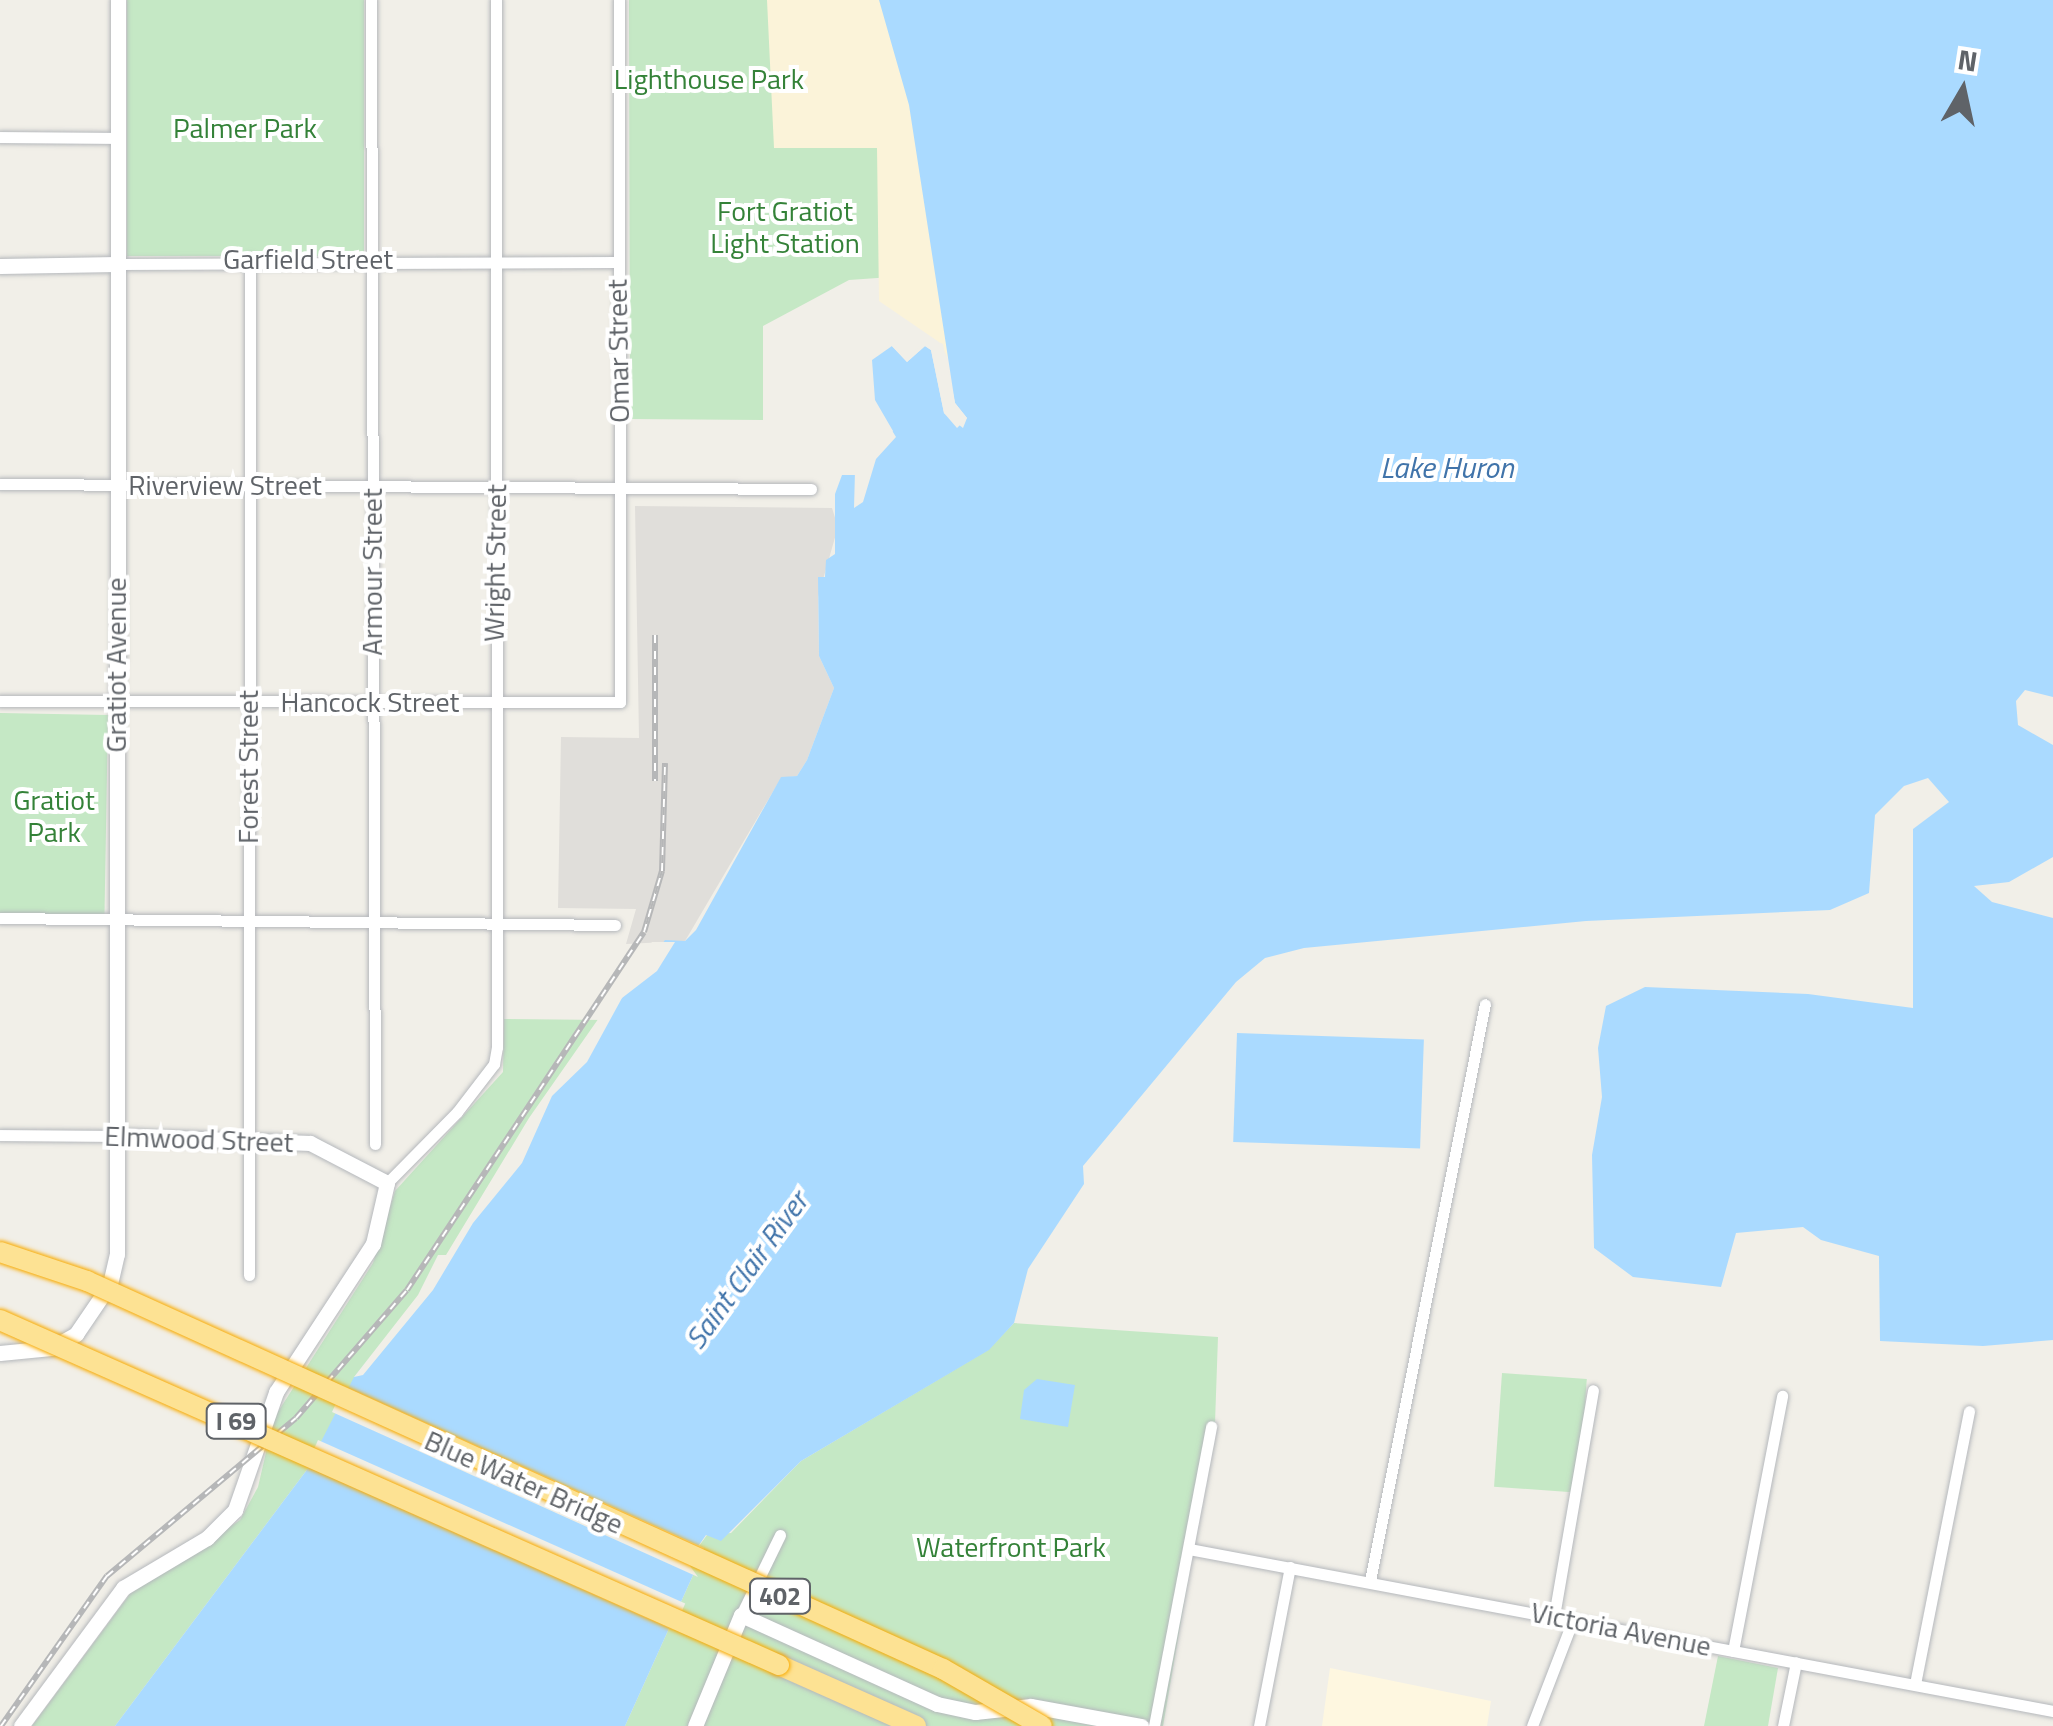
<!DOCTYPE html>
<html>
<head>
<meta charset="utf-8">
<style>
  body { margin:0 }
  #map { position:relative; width:2053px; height:1726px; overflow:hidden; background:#f1efe8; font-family:"Titillium Web",sans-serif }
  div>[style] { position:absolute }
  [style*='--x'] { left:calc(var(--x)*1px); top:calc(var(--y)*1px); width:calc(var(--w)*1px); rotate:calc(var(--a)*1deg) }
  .commercial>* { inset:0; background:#fef7e0 }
  .industrial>* { inset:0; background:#e0deda }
  .green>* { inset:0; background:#c5e8c5; transform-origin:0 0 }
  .sand>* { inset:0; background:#fbf3d9 }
  .water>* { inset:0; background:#aadaff; transform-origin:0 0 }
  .pier>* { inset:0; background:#f1efe8; transform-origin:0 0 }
  .roads { filter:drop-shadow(0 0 2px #b5b8bc) drop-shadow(0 0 2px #b5b8bc) }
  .street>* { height:11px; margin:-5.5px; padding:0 5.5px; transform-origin:5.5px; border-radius:5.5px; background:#fff }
  .secondary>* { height:15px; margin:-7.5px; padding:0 7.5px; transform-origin:7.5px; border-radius:7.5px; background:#fff }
  .highway>* { height:20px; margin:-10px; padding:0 10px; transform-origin:10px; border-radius:10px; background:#fde293 }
  .rail>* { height:6px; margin-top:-3px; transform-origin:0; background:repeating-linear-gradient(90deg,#fff 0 8px,#b6b7b8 0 16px); box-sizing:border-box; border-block:2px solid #b6b7b8 }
  .bridges { filter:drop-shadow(0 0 2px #f9ab00) drop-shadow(0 0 2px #f9ab00) }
  .highway-bridge>* { height:20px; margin:-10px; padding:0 10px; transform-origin:10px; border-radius:10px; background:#fde293 }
  span { translate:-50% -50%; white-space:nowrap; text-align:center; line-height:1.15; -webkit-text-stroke:8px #fff; paint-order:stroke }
  .shield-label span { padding:2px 8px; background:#fff; border:2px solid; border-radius:8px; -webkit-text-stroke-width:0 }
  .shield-label { font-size:25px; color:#5f6368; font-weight:700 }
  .park-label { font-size:28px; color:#348238 }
  .street-label { font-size:28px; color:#5f6368 }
  .water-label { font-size:30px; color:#4174aa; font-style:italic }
  .north { position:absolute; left:1913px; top:40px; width:100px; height:100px; -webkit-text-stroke:8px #fff; paint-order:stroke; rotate:9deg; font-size:28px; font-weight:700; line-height:40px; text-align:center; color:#5f6368 }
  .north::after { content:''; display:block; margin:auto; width:35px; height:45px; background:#5f6368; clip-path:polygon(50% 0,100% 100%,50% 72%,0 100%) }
</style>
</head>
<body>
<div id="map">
  <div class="commercial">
    <i style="clip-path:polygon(1330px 1668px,1491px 1701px,1487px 1726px,1322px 1726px)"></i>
  </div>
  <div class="industrial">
    <i style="clip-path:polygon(635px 506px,832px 508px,838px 527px,818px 597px,819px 656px,834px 688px,807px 760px,797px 776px,781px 778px,685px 941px,626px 944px,636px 909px,558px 908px,561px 737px,639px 738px)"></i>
  </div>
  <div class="green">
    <i style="left:127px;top:0;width:237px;height:256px"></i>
    <i style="clip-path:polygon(629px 0,879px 0,934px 274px,849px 280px,763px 326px,763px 420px,630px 419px)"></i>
    <i style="left:0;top:713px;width:108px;height:203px;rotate:1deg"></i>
    <i style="clip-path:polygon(504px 1019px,605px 1020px,306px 1471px,115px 1726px,32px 1726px,130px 1594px,240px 1520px,258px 1487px,274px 1418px,373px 1263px,395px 1191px,503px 1072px)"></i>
    <i style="clip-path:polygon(1014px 1323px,1218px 1337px,1215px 1423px,1163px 1726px,625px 1726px,694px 1573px,683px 1568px,707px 1535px,731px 1533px,801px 1461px,988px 1350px)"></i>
    <i style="left:1502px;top:1373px;width:85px;height:114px;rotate:4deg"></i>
    <i style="clip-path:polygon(1718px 1656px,1778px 1668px,1768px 1726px,1704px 1726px)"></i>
  </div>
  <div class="sand">
    <i style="clip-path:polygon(767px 0,900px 0,970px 397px,939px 342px,879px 301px,877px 148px,774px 148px)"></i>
  </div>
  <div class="water">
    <i style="clip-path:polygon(879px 0,2053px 0,2053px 697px,2025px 690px,2016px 701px,2018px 725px,2053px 745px,2053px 857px,2009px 882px,1974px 886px,1992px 902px,2053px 918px,2053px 1340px,1983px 1346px,1880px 1341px,1879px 1256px,1821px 1240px,1803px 1227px,1736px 1233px,1721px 1287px,1633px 1277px,1594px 1248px,1592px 1155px,1602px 1097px,1598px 1048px,1606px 1006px,1645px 987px,1808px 994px,1913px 1008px,1913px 829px,1949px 802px,1928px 778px,1904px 786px,1875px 815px,1869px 893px,1830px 910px,1586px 921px,1304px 948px,1265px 958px,1236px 982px,1083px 1166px,1084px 1184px,1028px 1269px,1014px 1323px,989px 1350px,801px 1461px,721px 1541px,706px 1535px,683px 1568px,694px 1573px,625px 1726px,115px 1726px,306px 1471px,354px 1377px,448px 1261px,547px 1098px,665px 940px,685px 941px,696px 930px,781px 777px,797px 776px,807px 760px,834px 688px,819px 656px,818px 577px,825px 577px,826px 560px,835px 554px,835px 494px,842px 475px,857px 475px,893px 431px,875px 400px,872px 360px,892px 346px,907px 362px,925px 346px,931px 350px,944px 413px,957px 428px,967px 418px,955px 403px,909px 105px)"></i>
    <i style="left:1237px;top:1033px;width:187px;height:109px;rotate:2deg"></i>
    <i style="clip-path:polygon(1037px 1379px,1075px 1385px,1068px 1427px,1020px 1419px,1024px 1390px)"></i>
  </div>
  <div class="pier">
    <i style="clip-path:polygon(923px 341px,936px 348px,949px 410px,961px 423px,950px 404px,938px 342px,943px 344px,955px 403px,967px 418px,963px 428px,944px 413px,931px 350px,925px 346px,907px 362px,888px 342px,910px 357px)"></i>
    <i style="clip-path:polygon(888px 424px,896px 437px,876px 459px,863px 502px,854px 508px,855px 471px)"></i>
    <i style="clip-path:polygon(652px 942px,675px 942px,657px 971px,622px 998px,587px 1062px,552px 1096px,522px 1163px,473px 1223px,433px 1290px,363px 1375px,354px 1377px,418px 1295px,438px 1255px,446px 1255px,529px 1118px)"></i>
    <i style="clip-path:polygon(344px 1386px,704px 1548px,690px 1566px,698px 1577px,332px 1412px)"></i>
    <i style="left:318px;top:1440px;width:402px;height:29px;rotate:24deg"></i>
  </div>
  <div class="roads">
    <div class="street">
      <i style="--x:371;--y:0;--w:1144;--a:89.8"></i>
      <i style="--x:0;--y:137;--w:118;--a:0.5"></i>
      <i style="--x:117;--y:264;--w:500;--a:-0.23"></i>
      <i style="--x:0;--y:484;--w:811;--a:0.35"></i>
      <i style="--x:0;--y:701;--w:620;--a:0.09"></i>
      <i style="--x:620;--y:702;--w:702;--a:-90.08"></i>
      <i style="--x:0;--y:918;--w:615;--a:0.65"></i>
      <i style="--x:0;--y:1135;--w:116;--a:0.5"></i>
      <i style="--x:387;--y:1183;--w:100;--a:-45.4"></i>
      <i style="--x:457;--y:1112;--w:61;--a:-52.4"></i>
      <i style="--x:494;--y:1064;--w:17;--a:-80"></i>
      <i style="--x:497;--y:1047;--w:1047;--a:-90.05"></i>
      <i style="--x:249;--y:1275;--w:1016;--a:-89.94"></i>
      <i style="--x:1189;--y:1549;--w:879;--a:10.62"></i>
      <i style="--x:1370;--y:1581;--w:588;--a:-78.73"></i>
      <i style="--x:741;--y:1615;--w:89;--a:-64"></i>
      <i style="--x:1554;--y:1616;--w:229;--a:-80.2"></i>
      <i style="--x:1733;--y:1651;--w:260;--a:-79.1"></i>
      <i style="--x:1915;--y:1684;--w:278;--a:-78.8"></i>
      <i style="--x:1154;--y:1726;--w:305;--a:-79.2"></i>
      <i style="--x:1259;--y:1726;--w:162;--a:-79"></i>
      <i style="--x:1532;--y:1726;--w:114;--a:-68.9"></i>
      <i style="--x:1783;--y:1726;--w:65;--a:-78.5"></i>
    </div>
    <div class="secondary">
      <i style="--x:0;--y:266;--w:117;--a:-1"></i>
      <i style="--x:0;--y:1353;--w:51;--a:-5.6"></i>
      <i style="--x:51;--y:1348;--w:29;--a:-29"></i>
      <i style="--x:76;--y:1334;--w:60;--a:-55.8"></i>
      <i style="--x:110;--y:1284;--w:31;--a:-77"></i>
      <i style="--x:117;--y:1254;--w:1254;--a:-89.95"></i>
      <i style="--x:21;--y:1726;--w:172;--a:-53.5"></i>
      <i style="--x:123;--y:1588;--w:98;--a:-30.8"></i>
      <i style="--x:207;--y:1538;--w:40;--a:-45"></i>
      <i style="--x:235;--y:1510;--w:125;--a:-70.8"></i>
      <i style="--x:276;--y:1392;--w:177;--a:-56.8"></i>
      <i style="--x:373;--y:1244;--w:63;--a:-77.1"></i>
      <i style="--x:387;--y:1183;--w:87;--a:-152.5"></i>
      <i style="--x:310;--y:1143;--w:194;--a:-177.9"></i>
      <i style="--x:695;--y:1726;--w:120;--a:-67.5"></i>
      <i style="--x:741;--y:1615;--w:215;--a:24.4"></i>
      <i style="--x:937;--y:1704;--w:39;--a:12"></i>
      <i style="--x:975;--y:1712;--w:56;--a:-6.1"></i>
      <i style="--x:1031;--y:1706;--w:112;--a:10.3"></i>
    </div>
    <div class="highway">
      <i style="--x:779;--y:1665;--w:150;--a:24"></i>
    </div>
  </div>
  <div class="rail">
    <i style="--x:655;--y:635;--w:146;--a:90"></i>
    <i style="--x:1;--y:1726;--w:184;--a:-54.8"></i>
    <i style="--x:107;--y:1576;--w:246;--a:-39.9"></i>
    <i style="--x:296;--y:1418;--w:169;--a:-49.1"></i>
    <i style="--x:407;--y:1290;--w:429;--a:-56.5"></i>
    <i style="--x:644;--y:932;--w:64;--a:-73.6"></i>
    <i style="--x:662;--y:871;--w:108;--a:-88.4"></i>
  </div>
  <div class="bridges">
    <div class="highway-bridge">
      <i style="--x:0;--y:1252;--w:92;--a:18.4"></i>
      <i style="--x:87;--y:1281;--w:940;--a:24.38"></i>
      <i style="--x:943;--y:1669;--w:114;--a:29.9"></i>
      <i style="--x:0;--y:1320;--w:852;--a:23.89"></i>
    </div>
  </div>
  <div class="shield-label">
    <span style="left:236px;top:1421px">I 69</span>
    <span style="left:780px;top:1596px">402</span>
  </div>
  <div class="park-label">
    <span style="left:709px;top:79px">Lighthouse Park</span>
    <span style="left:245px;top:128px">Palmer Park</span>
    <span style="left:785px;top:227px">Fort Gratiot<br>Light Station</span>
    <span style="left:54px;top:816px">Gratiot<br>Park</span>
    <span style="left:1011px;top:1547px">Waterfront Park</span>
  </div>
  <div class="street-label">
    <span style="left:308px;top:259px">Garfield Street</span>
    <span style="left:618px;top:351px;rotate:-91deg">Omar Street</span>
    <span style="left:225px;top:485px">Riverview Street</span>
    <span style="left:495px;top:563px;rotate:-89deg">Wright Street</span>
    <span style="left:372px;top:572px;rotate:-90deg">Armour Street</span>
    <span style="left:116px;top:665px;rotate:-90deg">Gratiot Avenue</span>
    <span style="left:370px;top:702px">Hancock Street</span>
    <span style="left:248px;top:767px;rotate:-90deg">Forest Street</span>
    <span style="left:199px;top:1139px;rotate:2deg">Elmwood Street</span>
    <span style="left:524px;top:1482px;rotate:24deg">Blue Water Bridge</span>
    <span style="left:1621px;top:1629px;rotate:11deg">Victoria Avenue</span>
  </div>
  <div class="water-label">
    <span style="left:1447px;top:467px">Lake Huron</span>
    <span style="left:746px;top:1270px;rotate:-54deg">Saint Clair River</span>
  </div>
  <div class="north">N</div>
</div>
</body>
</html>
